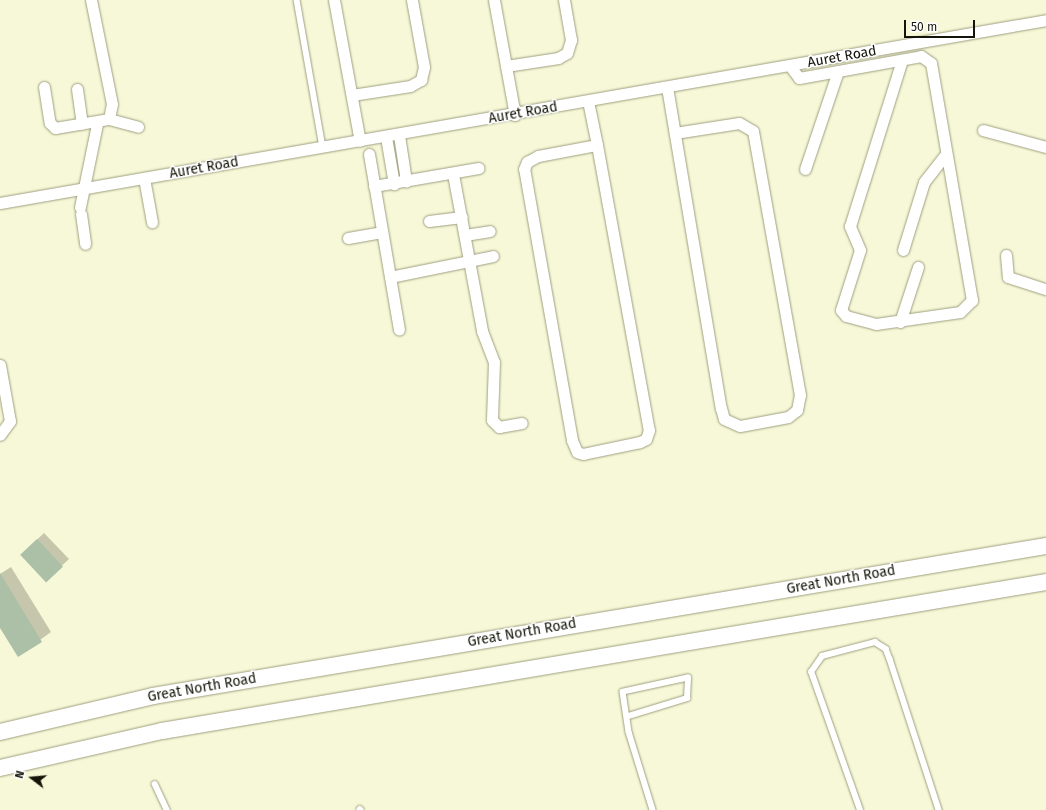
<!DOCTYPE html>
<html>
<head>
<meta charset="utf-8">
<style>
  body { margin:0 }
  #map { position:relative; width:1046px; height:810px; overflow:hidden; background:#f7f8d7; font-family:"Fira Sans",sans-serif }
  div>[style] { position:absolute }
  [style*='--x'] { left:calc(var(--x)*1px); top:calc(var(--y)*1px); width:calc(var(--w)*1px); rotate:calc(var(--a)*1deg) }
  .shadow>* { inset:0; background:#0003 }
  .building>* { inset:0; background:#abc0a7; transform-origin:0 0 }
  .roads { filter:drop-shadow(0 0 1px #9f9f81) drop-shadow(0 0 1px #9f9f81) }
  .service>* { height:5.5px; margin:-2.75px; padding:0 2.75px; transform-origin:2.75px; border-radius:2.75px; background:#fff }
  .minor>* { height:11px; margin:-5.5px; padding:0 5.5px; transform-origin:5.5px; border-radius:5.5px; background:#fff }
  .secondary>* { height:16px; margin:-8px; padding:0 8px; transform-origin:8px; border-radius:8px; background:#fff }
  span { translate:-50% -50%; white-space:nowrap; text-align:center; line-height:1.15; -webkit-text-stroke:3px #fff; paint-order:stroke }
  .street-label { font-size:14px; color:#141408 }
  .north { position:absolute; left:12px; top:758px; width:40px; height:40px; -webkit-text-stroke:3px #fff; paint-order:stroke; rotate:286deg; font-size:11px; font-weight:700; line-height:16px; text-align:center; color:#141408 }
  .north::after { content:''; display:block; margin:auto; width:14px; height:18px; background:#141408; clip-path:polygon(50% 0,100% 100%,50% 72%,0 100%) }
  .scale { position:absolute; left:904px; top:20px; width:71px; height:18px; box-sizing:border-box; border:2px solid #141408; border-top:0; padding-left:5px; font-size:12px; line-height:14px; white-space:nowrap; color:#141408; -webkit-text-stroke:3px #fff; paint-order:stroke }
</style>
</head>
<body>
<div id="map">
  <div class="shadow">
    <i style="clip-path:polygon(44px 533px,69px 559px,46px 581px,28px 548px)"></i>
    <i style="clip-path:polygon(11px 567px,51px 632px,18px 656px,0 626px,0 574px)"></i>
  </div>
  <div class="building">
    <i style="left:37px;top:539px;width:38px;height:23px;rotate:47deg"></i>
    <i style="clip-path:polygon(0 573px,42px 642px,18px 657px,0 628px)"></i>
  </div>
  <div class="roads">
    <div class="service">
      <i style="--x:297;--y:0;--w:150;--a:80"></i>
      <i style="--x:629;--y:716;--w:61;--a:-17.2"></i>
      <i style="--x:687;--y:698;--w:20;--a:-87"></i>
      <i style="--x:688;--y:678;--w:66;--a:167.8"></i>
      <i style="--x:623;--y:692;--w:40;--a:81.5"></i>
      <i style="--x:629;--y:732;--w:82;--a:72.9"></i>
      <i style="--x:155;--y:784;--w:29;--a:65"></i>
      <i style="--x:360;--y:809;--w:1;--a:45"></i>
      <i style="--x:860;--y:810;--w:146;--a:-109.5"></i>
      <i style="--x:811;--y:672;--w:19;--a:-55"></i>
      <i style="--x:822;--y:656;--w:55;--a:-14.8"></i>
      <i style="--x:875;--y:642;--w:13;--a:32"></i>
      <i style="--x:886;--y:649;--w:11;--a:68"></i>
      <i style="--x:890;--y:659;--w:159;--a:72"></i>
    </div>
    <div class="minor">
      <i style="--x:334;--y:0;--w:143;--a:79.6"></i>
      <i style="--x:494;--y:0;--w:117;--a:79.7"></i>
      <i style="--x:506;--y:66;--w:53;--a:-8.7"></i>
      <i style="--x:558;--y:58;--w:10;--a:-29"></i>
      <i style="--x:567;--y:53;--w:14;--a:-73"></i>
      <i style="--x:571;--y:40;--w:41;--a:-99.9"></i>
      <i style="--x:790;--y:66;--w:15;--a:53"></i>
      <i style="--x:799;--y:78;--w:124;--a:-10.2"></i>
      <i style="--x:921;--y:56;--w:12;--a:35"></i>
      <i style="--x:931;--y:63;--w:241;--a:80.2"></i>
      <i style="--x:972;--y:300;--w:17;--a:135"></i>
      <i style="--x:960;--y:312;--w:85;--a:171.9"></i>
      <i style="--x:876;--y:324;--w:31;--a:-165"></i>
      <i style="--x:846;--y:316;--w:8;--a:-130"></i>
      <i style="--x:841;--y:310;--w:63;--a:-72.4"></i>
      <i style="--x:860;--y:250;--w:26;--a:-113"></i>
      <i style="--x:850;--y:226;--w:174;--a:-72.6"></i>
      <i style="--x:44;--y:87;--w:36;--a:81"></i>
      <i style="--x:50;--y:123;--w:7;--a:45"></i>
      <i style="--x:55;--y:128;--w:55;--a:-9.5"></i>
      <i style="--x:109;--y:119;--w:15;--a:-79"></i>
      <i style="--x:112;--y:104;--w:106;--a:-101.4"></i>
      <i style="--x:667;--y:87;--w:326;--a:80.5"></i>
      <i style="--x:721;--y:408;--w:11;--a:75"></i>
      <i style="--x:724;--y:419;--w:17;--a:24"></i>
      <i style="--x:740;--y:426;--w:49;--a:-10.6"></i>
      <i style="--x:788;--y:417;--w:11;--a:-38"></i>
      <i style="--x:797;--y:410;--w:15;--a:-79"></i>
      <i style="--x:800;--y:395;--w:268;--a:-100.1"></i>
      <i style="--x:753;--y:131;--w:16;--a:-150"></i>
      <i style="--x:739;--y:123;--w:65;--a:171.1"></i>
      <i style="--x:77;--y:89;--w:35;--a:82"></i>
      <i style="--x:352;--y:95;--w:59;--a:-8.8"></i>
      <i style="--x:410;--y:86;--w:13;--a:-29"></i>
      <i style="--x:421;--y:80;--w:13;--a:-77"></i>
      <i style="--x:424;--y:67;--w:68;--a:-100.2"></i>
      <i style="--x:588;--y:101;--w:45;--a:78.4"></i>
      <i style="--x:597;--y:145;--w:290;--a:79.7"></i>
      <i style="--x:649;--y:430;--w:9;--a:108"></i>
      <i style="--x:646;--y:439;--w:7;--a:153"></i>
      <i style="--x:640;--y:442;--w:58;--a:168.1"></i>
      <i style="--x:583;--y:454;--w:6;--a:-162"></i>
      <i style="--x:577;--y:452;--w:13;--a:-113"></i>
      <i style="--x:572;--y:440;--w:275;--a:-100"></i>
      <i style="--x:524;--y:169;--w:8;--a:-67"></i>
      <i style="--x:527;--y:162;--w:13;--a:-29"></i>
      <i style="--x:538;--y:156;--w:60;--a:-10.6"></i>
      <i style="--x:109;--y:119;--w:30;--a:15"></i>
      <i style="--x:983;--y:130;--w:65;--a:15.1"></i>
      <i style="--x:399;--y:135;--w:47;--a:81.3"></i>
      <i style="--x:386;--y:137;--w:48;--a:80.3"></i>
      <i style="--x:369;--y:154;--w:178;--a:80.3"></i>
      <i style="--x:805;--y:169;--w:103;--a:-71.4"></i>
      <i style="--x:453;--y:174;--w:160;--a:79.5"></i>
      <i style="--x:482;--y:331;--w:33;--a:69"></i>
      <i style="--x:494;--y:362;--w:58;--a:92"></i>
      <i style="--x:492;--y:420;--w:10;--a:45"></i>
      <i style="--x:499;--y:427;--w:23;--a:-10"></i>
      <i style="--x:144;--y:178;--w:45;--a:79.7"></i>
      <i style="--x:374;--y:186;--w:106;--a:-9.8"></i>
      <i style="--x:0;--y:203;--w:1062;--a:-9.92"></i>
      <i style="--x:80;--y:207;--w:85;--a:-78.4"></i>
      <i style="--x:81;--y:214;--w:30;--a:82"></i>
      <i style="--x:429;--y:221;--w:33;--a:-7"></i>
      <i style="--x:465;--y:235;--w:25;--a:-9"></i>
      <i style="--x:348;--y:238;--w:34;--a:-10"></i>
      <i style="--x:903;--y:250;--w:71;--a:-72.8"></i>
      <i style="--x:924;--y:182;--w:36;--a:-52"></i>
      <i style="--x:1006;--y:255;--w:22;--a:85"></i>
      <i style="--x:1008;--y:277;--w:40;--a:18"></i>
      <i style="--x:390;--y:277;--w:105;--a:-11.5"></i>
      <i style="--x:900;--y:322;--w:58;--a:-71.9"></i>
      <i style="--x:0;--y:365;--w:57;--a:79.9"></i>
      <i style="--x:10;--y:421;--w:17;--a:126"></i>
    </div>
    <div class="secondary">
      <i style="--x:0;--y:732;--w:157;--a:-13.2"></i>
      <i style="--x:153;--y:696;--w:906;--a:-9.54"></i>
      <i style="--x:0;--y:768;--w:166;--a:-12.9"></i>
      <i style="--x:162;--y:731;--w:896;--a:-9.57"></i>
    </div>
  </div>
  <div class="street-label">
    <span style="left:842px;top:57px;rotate:-10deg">Auret Road</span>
    <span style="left:523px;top:113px;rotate:-10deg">Auret Road</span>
    <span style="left:204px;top:168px;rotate:-10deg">Auret Road</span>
    <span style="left:841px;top:580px;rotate:-10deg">Great North Road</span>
    <span style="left:522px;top:633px;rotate:-10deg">Great North Road</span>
    <span style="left:202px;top:688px;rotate:-10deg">Great North Road</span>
  </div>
  <div class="north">N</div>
  <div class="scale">50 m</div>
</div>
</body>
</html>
